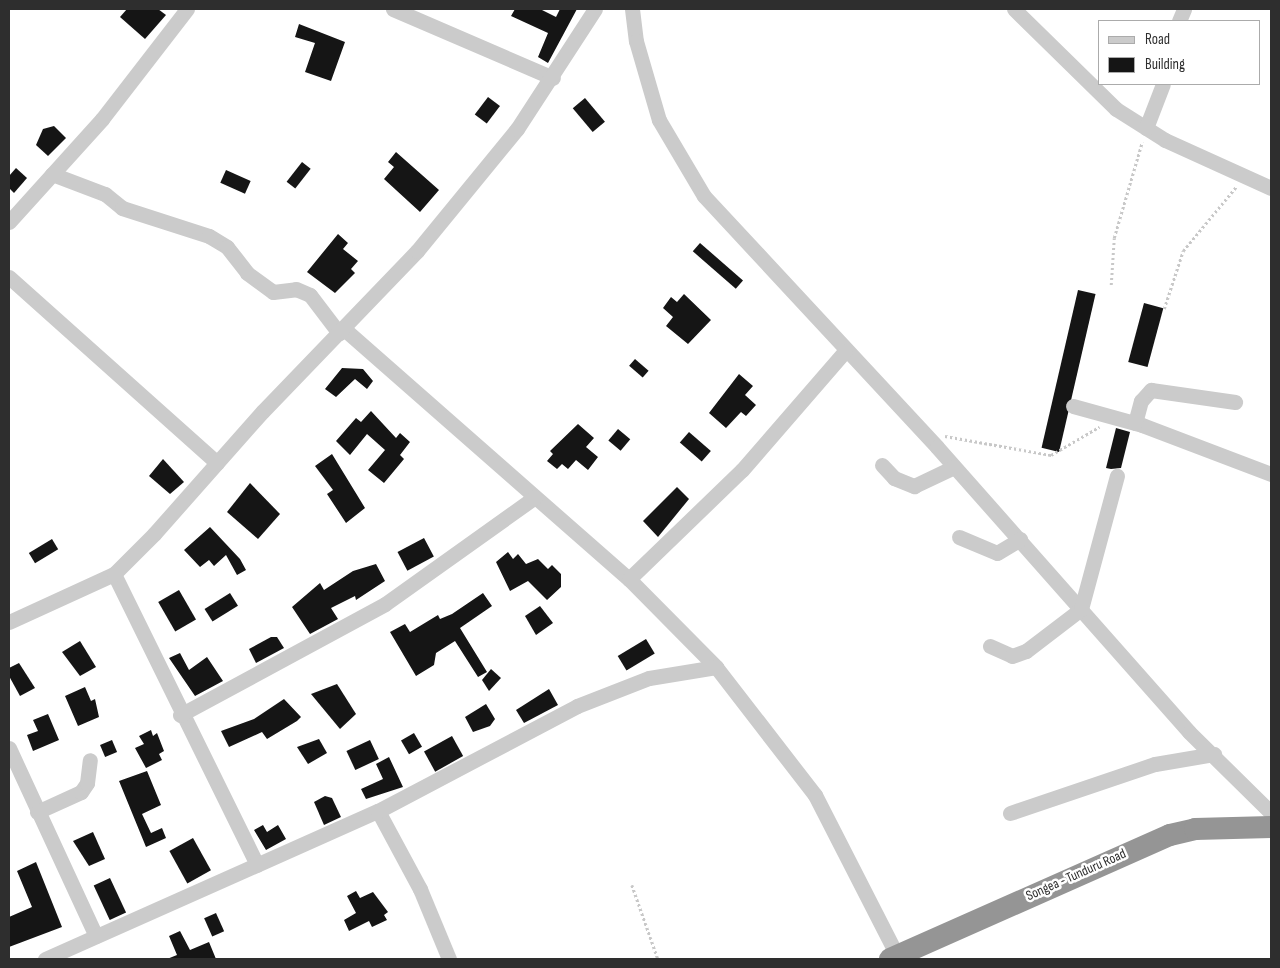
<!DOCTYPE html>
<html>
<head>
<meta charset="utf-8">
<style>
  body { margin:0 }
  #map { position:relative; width:1280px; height:968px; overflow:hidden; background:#fff; font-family:"Sofia Sans Condensed",sans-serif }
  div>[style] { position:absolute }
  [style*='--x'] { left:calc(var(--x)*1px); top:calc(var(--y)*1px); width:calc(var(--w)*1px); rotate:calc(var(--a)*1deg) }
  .building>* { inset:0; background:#151515; transform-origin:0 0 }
  .path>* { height:2.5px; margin-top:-1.25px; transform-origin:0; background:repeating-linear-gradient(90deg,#c8c8c8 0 2.5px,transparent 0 5px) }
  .minor>* { height:15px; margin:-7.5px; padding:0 7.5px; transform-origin:7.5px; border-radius:7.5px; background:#cbcbcb }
  .highway>* { height:22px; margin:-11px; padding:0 11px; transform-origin:11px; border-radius:11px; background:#959595 }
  span { translate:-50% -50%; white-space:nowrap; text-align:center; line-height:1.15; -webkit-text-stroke:5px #fff; paint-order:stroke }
  .street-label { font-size:14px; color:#2e2e2e }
  .frame { position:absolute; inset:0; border:10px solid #2e2e2e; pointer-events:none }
  .legend { position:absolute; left:1098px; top:20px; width:162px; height:65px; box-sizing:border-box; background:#fff; border:1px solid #ababab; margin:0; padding:6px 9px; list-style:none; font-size:15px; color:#2e2e2e }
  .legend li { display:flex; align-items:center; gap:10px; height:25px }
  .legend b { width:25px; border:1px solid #ababab }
</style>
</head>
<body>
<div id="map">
  <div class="building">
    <i style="clip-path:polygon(127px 9px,158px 9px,166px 15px,145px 39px,120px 17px)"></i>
    <i style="clip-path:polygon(515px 9px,540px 9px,556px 17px,560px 9px,577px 9px,548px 63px,538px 57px,548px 33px,511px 16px)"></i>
    <i style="clip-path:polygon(299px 24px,345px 42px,331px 81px,305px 72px,315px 43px,295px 37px)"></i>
    <i style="left:488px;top:97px;width:15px;height:22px;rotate:37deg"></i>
    <i style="left:585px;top:98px;width:31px;height:16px;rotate:50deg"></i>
    <i style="clip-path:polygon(54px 126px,66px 138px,48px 156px,36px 145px,43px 129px)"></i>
    <i style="clip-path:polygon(396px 152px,439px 190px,420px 212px,384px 179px,394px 167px,388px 162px)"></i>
    <i style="left:302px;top:162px;width:11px;height:25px;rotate:38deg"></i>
    <i style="clip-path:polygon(16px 168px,27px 178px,14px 193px,9px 188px,9px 176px)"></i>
    <i style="left:226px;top:170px;width:27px;height:14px;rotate:24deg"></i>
    <i style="clip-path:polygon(338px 234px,348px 243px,343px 249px,358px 261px,351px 269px,355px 273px,335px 293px,307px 272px)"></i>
    <i style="left:700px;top:243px;width:57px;height:11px;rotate:41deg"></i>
    <i style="left:1078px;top:290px;width:18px;height:162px;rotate:13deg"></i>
    <i style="clip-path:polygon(684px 294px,711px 320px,688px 344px,666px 326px,673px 317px,663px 308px,671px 297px,677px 302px)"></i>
    <i style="left:1144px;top:303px;width:20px;height:61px;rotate:15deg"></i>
    <i style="left:635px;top:359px;width:18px;height:9px;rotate:41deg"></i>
    <i style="clip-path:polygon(342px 368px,363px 369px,373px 381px,367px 389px,355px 379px,336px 397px,325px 389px)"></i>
    <i style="clip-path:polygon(739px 374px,753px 386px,745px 395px,756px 405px,746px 416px,741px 412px,726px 428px,709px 413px)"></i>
    <i style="clip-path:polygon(371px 411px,396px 438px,400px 433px,410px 442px,400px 455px,404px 459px,384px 483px,368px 470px,385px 450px,367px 434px,350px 455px,336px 441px,356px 418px,361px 422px)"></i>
    <i style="clip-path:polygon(578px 424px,594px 438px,586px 447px,598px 457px,588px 470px,576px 460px,568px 469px,562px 464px,557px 469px,547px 461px,553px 454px,550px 451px)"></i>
    <i style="clip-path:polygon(1116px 428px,1130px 432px,1121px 468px,1111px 469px,1106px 468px)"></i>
    <i style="left:618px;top:429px;width:16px;height:15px;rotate:40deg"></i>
    <i style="left:689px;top:432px;width:29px;height:14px;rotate:41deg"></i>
    <i style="clip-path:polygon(332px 454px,365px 508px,346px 523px,327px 494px,333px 490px,315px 466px)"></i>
    <i style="clip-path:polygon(163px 459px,184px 482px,170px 494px,149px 476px)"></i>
    <i style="clip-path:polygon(250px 483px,280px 514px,258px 539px,227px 512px)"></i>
    <i style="clip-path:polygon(677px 487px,689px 499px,658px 537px,643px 521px)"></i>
    <i style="clip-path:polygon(210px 527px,240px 559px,246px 570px,237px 575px,226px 555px,214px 566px,209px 560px,200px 567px,184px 550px)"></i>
    <i style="left:424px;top:538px;width:21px;height:30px;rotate:62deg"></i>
    <i style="left:52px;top:539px;width:12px;height:27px;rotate:59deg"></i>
    <i style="clip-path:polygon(508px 552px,513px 559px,518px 554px,526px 564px,538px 559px,548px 569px,552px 565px,561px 574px,561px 587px,547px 600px,528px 581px,510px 591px,496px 562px)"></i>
    <i style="clip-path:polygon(376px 564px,385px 581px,356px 600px,355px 596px,331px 608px,338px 619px,310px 634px,292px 607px,320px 583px,324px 590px,353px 571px)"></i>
    <i style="left:179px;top:590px;width:34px;height:24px;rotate:60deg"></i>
    <i style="left:230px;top:593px;width:15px;height:30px;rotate:58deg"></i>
    <i style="clip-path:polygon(483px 593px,492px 606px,460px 628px,487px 672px,478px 677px,455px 641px,436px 653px,434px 665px,416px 676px,390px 632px,405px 624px,410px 632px,438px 615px,440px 619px,452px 614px)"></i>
    <i style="clip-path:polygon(540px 606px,553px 623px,536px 635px,525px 616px)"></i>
    <i style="clip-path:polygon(271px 637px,277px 637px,284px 648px,256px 663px,249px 649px)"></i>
    <i style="left:646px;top:639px;width:17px;height:33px;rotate:59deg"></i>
    <i style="clip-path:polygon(80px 641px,96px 667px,80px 676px,62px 652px)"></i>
    <i style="clip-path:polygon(180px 653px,189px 670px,207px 657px,223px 681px,195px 696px,169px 658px)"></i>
    <i style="clip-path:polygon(19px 663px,35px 688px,20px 696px,9px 676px,9px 668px)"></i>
    <i style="clip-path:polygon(491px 669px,501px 678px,489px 691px,482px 680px)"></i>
    <i style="clip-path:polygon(337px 684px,356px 714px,340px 729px,311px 694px)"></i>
    <i style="clip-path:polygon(85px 687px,91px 701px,95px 699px,99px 717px,78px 726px,65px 696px)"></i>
    <i style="clip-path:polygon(549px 689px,558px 705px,524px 723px,516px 710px)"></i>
    <i style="clip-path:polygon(284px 699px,301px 717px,297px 721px,267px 739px,262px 732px,229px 747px,221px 731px,254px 719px)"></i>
    <i style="clip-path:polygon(486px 704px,495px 719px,490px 726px,473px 732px,465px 717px)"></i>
    <i style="clip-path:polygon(48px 714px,59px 740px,33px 751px,27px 735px,38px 731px,33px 720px)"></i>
    <i style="clip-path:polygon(151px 730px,153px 736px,157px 733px,164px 751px,159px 754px,162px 760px,146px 768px,135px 748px,144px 744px,139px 736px)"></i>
    <i style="left:414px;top:733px;width:16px;height:15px;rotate:60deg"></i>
    <i style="left:452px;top:736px;width:23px;height:32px;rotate:61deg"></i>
    <i style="clip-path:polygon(319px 739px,327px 753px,308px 764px,297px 747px)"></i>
    <i style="left:112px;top:740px;width:13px;height:13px;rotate:67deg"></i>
    <i style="left:370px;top:740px;width:21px;height:26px;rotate:65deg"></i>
    <i style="clip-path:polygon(389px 757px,403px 787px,366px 799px,361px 789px,383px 779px,376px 764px)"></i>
    <i style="clip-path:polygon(147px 771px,161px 805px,142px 814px,151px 833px,162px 828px,166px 838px,146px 847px,119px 781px)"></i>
    <i style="clip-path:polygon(325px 796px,332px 798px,341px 817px,324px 825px,314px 802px)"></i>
    <i style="clip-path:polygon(263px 825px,267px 832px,278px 825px,286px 839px,266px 850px,254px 830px)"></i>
    <i style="clip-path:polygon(93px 832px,105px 859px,89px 866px,73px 841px)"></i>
    <i style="left:193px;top:838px;width:37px;height:27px;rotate:61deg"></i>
    <i style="clip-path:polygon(36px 862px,62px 927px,9px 947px,9px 917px,32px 907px,17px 871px)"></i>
    <i style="left:110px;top:878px;width:38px;height:18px;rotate:65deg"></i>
    <i style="clip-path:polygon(356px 891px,360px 898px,373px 892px,388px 912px,384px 915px,387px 920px,372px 927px,369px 921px,349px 931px,344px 920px,356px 913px,347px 896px)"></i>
    <i style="left:216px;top:913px;width:20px;height:13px;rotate:66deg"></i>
    <i style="clip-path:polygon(180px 931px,190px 950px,209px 942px,216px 959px,167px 959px,177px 955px,169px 936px)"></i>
  </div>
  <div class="path">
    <i style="--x:1111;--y:285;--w:47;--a:-86.3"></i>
    <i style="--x:1114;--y:238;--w:100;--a:-73.7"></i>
    <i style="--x:1164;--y:309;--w:61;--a:-71.9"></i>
    <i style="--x:1183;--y:251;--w:83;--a:-50.4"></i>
    <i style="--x:945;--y:436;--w:108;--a:10.2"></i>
    <i style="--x:1051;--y:455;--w:56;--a:-30.3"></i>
    <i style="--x:632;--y:885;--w:78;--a:70.6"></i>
  </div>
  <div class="minor">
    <i style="--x:393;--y:9;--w:174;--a:23.3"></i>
    <i style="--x:632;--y:9;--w:32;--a:83"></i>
    <i style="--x:636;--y:41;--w:82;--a:73.8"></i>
    <i style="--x:659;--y:120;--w:88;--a:59.4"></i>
    <i style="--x:704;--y:196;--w:342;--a:47.1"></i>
    <i style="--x:937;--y:447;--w:380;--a:48.5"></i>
    <i style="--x:1189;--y:732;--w:115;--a:44.6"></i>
    <i style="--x:1014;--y:9;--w:143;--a:44.4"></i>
    <i style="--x:1116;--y:109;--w:58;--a:32.3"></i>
    <i style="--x:1165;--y:140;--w:116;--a:24.4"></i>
    <i style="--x:1179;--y:21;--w:13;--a:-67"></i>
    <i style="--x:1146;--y:128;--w:47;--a:-68.9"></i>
    <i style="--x:52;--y:174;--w:57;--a:20.7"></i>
    <i style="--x:105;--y:194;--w:22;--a:39"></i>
    <i style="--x:122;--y:208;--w:91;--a:17.8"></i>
    <i style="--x:209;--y:236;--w:21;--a:31"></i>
    <i style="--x:227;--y:247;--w:33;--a:52"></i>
    <i style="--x:247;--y:273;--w:32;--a:36"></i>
    <i style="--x:273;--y:292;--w:23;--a:-7"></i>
    <i style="--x:296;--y:289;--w:15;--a:23"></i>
    <i style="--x:310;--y:295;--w:48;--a:52.7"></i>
    <i style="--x:9;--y:222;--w:139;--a:-47.9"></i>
    <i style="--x:102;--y:119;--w:139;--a:-52.3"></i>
    <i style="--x:9;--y:277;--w:279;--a:41.8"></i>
    <i style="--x:343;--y:328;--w:381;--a:41.3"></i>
    <i style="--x:629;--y:579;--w:124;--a:45.3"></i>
    <i style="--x:716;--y:667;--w:162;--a:52.3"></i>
    <i style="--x:815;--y:795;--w:184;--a:62.9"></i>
    <i style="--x:1073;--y:406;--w:72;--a:15.4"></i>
    <i style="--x:1142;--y:425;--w:138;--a:20.8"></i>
    <i style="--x:1135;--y:423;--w:23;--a:-75"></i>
    <i style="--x:1141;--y:401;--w:15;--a:-48"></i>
    <i style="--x:1151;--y:390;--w:85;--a:8.1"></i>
    <i style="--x:882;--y:465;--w:18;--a:47"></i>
    <i style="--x:894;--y:478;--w:22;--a:22"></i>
    <i style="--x:914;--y:486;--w:44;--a:-25.4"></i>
    <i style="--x:959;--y:537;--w:41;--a:22.8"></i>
    <i style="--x:997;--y:553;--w:27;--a:-31"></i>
    <i style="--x:114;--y:574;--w:324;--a:63.8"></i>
    <i style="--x:629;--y:579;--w:157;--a:-44"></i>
    <i style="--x:742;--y:470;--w:157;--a:-49.1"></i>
    <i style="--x:9;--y:622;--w:115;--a:-24.6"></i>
    <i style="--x:114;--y:574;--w:57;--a:-45"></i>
    <i style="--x:154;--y:534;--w:164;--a:-48.5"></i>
    <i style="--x:263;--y:411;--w:222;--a:-46.1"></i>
    <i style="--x:417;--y:251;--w:158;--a:-50.7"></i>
    <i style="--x:517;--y:129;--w:143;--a:-57"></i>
    <i style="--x:990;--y:646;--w:24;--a:24"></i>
    <i style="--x:1012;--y:656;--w:15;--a:-20"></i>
    <i style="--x:1026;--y:651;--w:69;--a:-37.4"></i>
    <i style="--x:1081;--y:609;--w:138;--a:-74.9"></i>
    <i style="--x:180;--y:715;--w:233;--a:-28.4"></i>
    <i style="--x:385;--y:604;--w:184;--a:-35.5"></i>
    <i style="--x:9;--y:748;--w:207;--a:65.2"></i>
    <i style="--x:378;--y:811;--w:89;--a:61.7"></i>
    <i style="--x:420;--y:889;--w:76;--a:67.5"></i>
    <i style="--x:37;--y:812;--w:48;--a:-24.4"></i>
    <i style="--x:81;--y:792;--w:11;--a:-56"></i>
    <i style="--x:87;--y:783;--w:23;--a:-83"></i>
    <i style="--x:1010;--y:813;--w:153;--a:-18.7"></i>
    <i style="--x:1155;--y:764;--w:60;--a:-9.6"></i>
    <i style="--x:45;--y:959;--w:364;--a:-24"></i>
    <i style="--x:378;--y:811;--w:225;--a:-27.8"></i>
    <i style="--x:577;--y:706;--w:77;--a:-21.3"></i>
    <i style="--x:649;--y:678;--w:68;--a:-9.3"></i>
  </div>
  <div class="highway">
    <i style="--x:890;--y:959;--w:306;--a:-23.9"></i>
    <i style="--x:1170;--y:835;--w:26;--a:-13"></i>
    <i style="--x:1195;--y:829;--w:76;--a:-1.5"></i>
  </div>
  <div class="street-label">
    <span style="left:1076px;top:875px;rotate:-24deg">Songea - Tunduru Road</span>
  </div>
  <div class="frame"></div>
  <ul class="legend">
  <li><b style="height:6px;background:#cbcbcb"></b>Road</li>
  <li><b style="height:14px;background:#151515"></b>Building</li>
  </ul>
</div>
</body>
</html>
